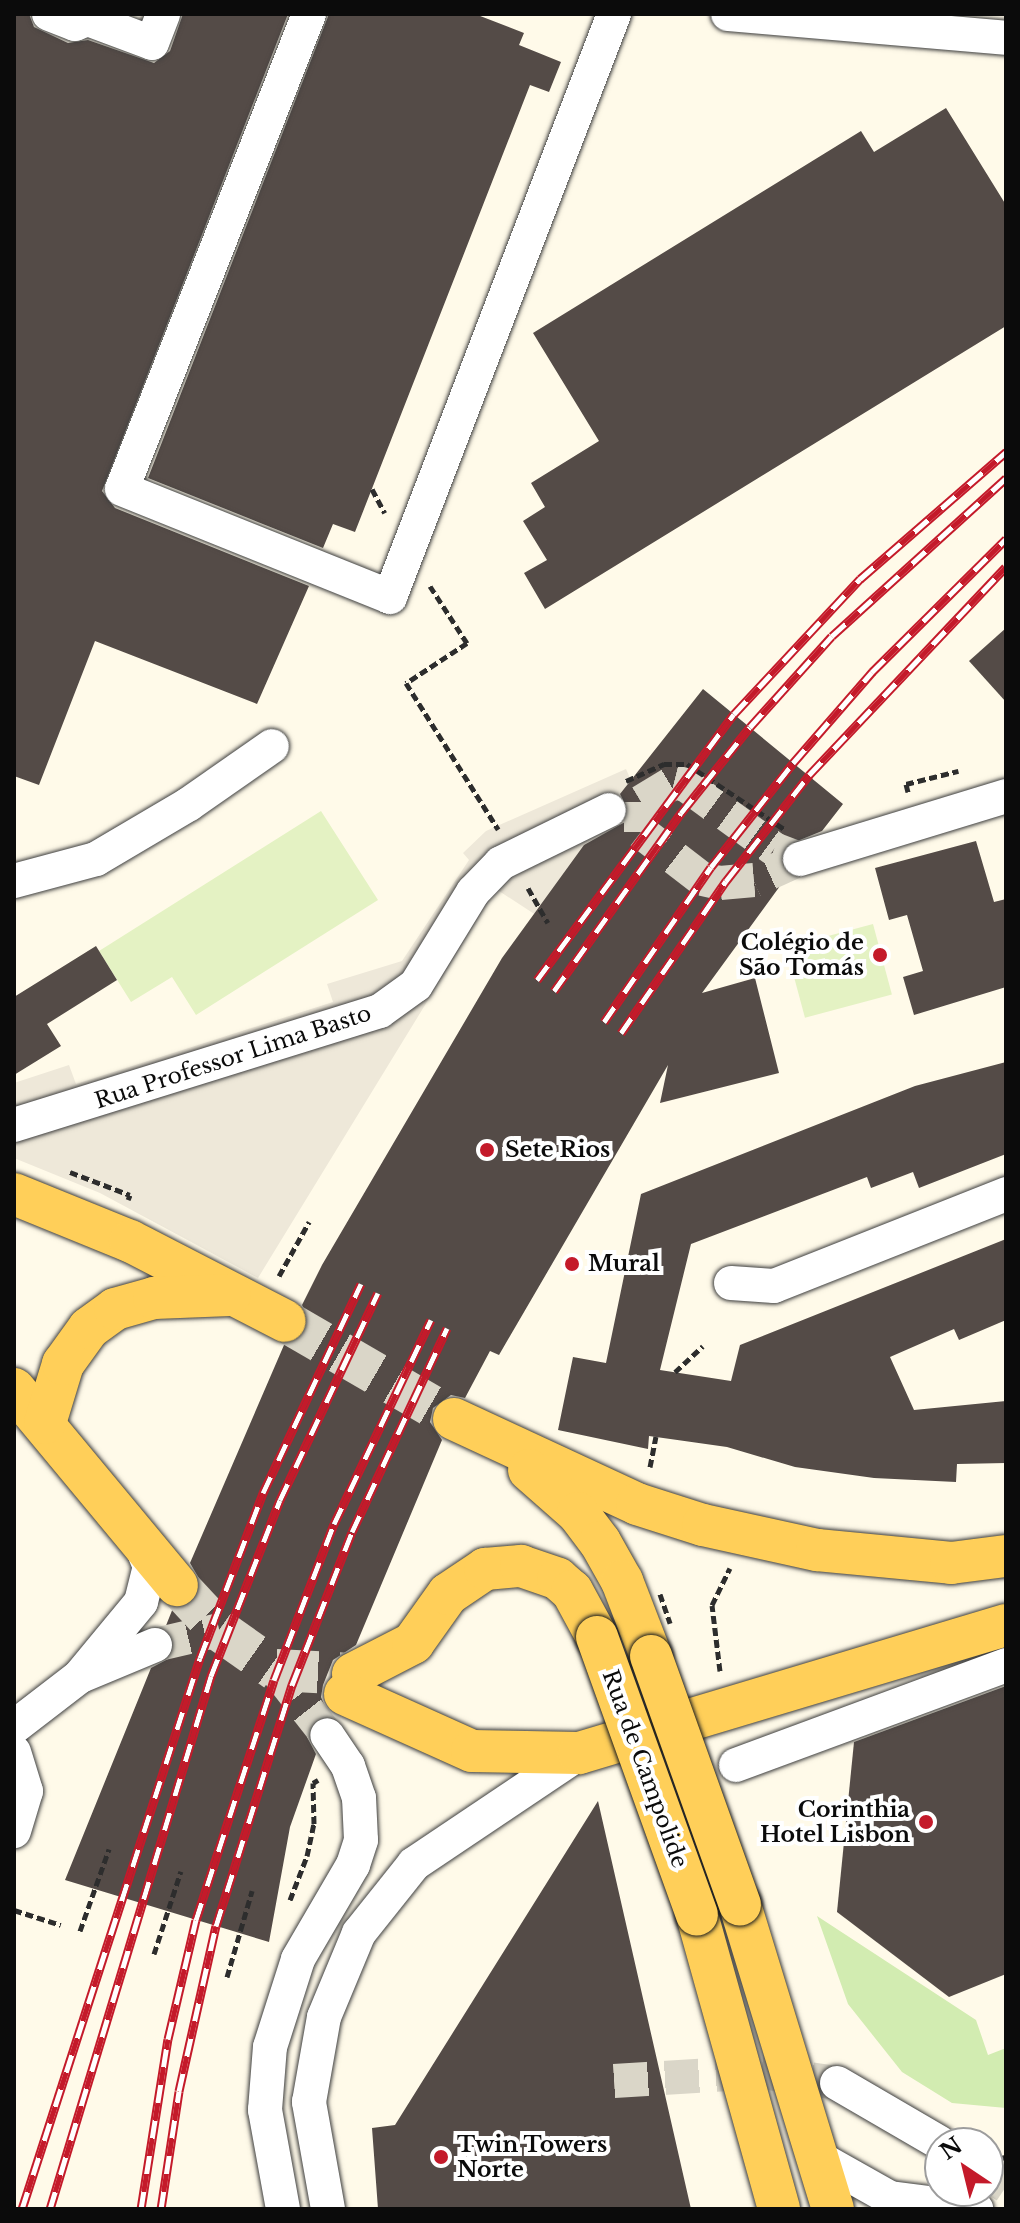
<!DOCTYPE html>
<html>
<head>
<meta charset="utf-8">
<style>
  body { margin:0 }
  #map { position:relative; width:1020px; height:2223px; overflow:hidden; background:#fffae9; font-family:"Libre Baskerville",serif }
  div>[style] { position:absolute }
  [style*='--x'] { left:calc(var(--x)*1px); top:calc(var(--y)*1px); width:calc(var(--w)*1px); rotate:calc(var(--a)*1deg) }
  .green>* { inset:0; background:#d2ecb1 }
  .pitch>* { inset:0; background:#e4f2c3; transform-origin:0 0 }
  .plaza>* { inset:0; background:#eee8d9 }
  .building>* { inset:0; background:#544b47 }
  .minor-tunnel>* { height:34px; margin-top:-17px; transform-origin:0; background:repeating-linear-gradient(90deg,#dad6c8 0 34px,transparent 0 51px) }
  .major-tunnel>* { height:42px; margin-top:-21px; transform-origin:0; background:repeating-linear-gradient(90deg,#dad6c8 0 42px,transparent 0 63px) }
  .path>* { height:5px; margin-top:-2.5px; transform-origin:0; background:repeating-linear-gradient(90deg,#2d2d2d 0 8px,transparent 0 12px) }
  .roads { filter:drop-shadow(0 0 2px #3e3e3e) drop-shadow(0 0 2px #3e3e3e) }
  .minor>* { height:34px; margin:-17px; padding:0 17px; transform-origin:17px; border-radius:17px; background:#fff }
  .major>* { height:42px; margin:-21px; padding:0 21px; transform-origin:21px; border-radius:21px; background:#ffcf59 }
  .rail>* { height:9px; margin-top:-4.5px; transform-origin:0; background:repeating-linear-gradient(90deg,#fff 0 18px,#c41a2a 0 36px); box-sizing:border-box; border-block:2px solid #c41a2a }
  .path-bridge>* { height:5px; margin-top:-2.5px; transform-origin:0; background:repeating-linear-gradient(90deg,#2d2d2d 0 8px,transparent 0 12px) }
  .bridges { filter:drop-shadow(0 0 2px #1c1c1c) drop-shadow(0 0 2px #1c1c1c) }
  .major-bridge>* { height:42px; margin:-21px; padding:0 21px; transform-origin:21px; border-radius:21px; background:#ffcf59 }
  .dots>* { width:22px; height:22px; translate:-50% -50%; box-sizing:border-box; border:4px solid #fff; border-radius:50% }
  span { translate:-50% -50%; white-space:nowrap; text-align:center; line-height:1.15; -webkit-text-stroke:8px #fff; paint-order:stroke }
  .poi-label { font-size:22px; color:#0b0b0b; font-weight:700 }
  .right { translate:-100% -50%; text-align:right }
  .left { translate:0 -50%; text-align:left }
  .street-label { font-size:22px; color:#0b0b0b }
  .frame { position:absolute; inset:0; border:16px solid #0b0b0b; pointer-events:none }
  .north { position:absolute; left:924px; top:2127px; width:80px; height:80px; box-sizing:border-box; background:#fff; border:2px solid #9d9d9d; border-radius:50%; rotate:325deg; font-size:22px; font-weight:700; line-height:32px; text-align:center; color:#0b0b0b }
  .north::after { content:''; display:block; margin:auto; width:28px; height:36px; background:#c41a2a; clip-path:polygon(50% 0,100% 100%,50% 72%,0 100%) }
</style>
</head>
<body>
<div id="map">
  <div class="green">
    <i style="clip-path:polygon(817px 1916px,976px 2020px,988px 2055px,1006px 2048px,1006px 2108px,952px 2103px,902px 2072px,848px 2004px)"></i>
  </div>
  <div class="pitch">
    <i style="clip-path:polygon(321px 811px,378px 900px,196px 1015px,172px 977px,131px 1002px,99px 951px)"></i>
    <i style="left:873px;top:924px;width:73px;height:90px;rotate:75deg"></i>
  </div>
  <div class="plaza">
    <i style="clip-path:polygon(626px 769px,633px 785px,623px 810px,626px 830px,548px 923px,496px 889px,258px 1278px,100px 1193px,14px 1158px,14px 1083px,69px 1065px,76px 1084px,333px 1002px,327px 984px,402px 961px,469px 860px,463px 853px,486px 831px)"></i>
  </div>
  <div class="building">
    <i style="clip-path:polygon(14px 14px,29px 14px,34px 27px,68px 43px,88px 40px,154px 63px,170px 51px,183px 14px,288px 14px,102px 491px,115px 508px,309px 586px,257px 704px,95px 641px,39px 785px,14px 776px)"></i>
    <i style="clip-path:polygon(329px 14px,475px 14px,524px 33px,519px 45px,561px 62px,549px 92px,530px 85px,355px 532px,333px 524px,323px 548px,148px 478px)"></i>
    <i style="clip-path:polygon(946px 108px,1006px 205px,1006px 326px,545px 609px,524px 573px,547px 560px,523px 521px,545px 507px,531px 483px,599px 441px,533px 333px,861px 131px,874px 152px)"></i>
    <i style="clip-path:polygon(1006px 628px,1006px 702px,969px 661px)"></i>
    <i style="clip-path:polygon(703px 689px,843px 804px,822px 831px,785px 846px,781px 864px,788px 875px,702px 993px,755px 978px,779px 1073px,660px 1103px,668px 1065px,499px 1355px,490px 1351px,465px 1398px,451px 1395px,433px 1408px,430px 1422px,442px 1440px,356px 1645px,333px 1660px,323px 1685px,321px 1697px,329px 1716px,316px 1718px,309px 1727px,307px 1737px,316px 1754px,290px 1827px,269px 1942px,65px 1880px,151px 1668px,170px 1658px,175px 1648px,165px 1628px,173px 1608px,192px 1604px,199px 1594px,200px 1580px,190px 1563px,284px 1345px,297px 1342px,307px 1331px,309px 1319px,302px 1305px,322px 1265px,502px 958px,584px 845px,625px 822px,629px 811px,620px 794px)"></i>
    <i style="clip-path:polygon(976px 841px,994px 902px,1006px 899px,1006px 987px,914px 1015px,903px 977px,923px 971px,907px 915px,889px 920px,875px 868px)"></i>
    <i style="clip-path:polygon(96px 946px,117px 980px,47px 1024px,61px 1046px,14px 1075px,14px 997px)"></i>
    <i style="clip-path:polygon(1006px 1062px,1006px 1154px,919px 1188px,913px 1172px,871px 1188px,867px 1177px,691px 1244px,660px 1370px,731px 1381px,740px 1345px,1006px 1239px,1006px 1320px,959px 1340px,954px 1329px,890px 1357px,914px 1410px,1006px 1401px,1006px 1463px,957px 1464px,956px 1482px,874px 1478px,795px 1467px,727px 1447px,649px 1436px,648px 1449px,558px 1430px,573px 1357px,606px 1363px,641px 1194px,915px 1086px)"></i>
    <i style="clip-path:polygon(1006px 1686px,1006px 1974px,949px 1997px,837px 1912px,854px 1742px)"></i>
    <i style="clip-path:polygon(598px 1801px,691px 2209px,378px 2209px,372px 2128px,395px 2125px)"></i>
  </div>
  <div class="minor-tunnel">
    <i style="--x:674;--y:782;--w:12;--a:14"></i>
    <i style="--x:686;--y:785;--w:109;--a:36"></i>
    <i style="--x:774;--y:849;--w:28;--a:21"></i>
    <i style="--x:800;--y:859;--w:51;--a:155.5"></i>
    <i style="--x:754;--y:880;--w:34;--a:175"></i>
    <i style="--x:720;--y:883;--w:18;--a:-167"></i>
    <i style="--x:702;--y:879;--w:77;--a:-142.4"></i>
    <i style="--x:641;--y:832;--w:30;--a:-90"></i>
    <i style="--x:641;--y:802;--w:39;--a:-31"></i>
    <i style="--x:155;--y:1645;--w:66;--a:-13.2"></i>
    <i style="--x:276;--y:1670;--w:83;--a:51.9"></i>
    <i style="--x:614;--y:2081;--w:147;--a:-3.5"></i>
    <i style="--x:761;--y:2072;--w:77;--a:8.2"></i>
    <i style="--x:988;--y:2174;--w:22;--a:34"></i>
  </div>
  <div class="major-tunnel">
    <i style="--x:285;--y:1321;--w:195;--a:30.1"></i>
    <i style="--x:177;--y:1585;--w:62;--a:47"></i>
    <i style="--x:219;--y:1630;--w:70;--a:35.1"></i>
    <i style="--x:276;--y:1670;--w:77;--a:3"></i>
  </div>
  <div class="path">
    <i style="--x:372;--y:489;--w:27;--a:62"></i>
    <i style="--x:430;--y:586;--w:68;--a:57"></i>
    <i style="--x:467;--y:643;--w:73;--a:146.7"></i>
    <i style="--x:406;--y:683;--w:173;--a:57.8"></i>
    <i style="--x:626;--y:781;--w:42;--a:-24.1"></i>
    <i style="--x:664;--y:764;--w:23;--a:0"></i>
    <i style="--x:687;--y:764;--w:117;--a:33.8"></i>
    <i style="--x:908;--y:792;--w:8;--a:-104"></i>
    <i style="--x:906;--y:784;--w:54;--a:-14"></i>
    <i style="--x:528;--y:888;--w:40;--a:60.3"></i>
    <i style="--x:70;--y:1172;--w:64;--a:21"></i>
    <i style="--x:130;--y:1195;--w:5;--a:112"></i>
    <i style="--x:279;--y:1276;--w:62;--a:-60.9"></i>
    <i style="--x:675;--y:1372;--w:38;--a:-43"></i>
    <i style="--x:650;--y:1467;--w:31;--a:-79"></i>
    <i style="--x:720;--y:1671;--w:66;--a:-96.9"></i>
    <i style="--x:712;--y:1605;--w:41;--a:-64.1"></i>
    <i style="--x:290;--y:1900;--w:47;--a:-68.9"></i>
    <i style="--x:307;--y:1856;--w:33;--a:-78"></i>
    <i style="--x:314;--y:1824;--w:41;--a:-91.4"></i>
    <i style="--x:313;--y:1783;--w:6;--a:-31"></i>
    <i style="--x:14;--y:1910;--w:49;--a:17.7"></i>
    <i style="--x:80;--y:1931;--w:87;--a:-70.5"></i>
    <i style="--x:154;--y:1954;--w:87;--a:-72"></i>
    <i style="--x:227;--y:1977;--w:90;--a:-73.8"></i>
    <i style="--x:988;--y:2161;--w:18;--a:-13"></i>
  </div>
  <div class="roads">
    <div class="minor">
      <i style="--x:49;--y:14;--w:28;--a:21"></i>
      <i style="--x:75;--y:24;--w:14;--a:-21"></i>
      <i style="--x:88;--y:19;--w:68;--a:20.6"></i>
      <i style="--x:152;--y:43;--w:31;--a:-69"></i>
      <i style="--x:309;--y:14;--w:510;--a:111.49"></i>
      <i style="--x:122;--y:489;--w:289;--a:21.9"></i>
      <i style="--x:390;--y:597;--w:625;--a:-68.98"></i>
      <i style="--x:728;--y:14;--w:279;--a:4.9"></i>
      <i style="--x:800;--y:859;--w:215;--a:-17"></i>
      <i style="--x:14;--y:881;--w:85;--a:-15"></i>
      <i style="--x:96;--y:859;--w:108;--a:-30.6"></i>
      <i style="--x:189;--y:804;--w:101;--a:-34.9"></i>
      <i style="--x:14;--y:1125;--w:383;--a:-17.3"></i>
      <i style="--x:380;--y:1011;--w:44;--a:-35.8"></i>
      <i style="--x:416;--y:985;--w:109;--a:-58.5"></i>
      <i style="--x:473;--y:892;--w:40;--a:-46"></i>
      <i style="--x:501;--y:863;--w:120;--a:-26.1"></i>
      <i style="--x:731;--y:1283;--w:43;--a:4"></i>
      <i style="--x:774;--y:1286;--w:250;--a:-21.6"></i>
      <i style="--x:83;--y:1675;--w:78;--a:-22.6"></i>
      <i style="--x:14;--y:1727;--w:82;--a:-37.6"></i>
      <i style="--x:79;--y:1677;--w:97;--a:-50.4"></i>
      <i style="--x:141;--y:1602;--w:36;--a:-76"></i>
      <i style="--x:150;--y:1567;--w:22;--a:-112"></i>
      <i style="--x:14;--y:1752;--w:41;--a:72.9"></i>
      <i style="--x:26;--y:1791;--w:42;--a:106.7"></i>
      <i style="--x:736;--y:1765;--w:288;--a:-20.3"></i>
      <i style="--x:837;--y:2083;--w:119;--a:30.2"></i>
      <i style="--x:819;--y:2158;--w:81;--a:29.4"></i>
      <i style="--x:890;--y:2198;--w:87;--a:7.3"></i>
      <i style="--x:283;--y:2209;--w:101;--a:-100.3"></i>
      <i style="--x:265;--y:2110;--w:63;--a:-85.5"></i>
      <i style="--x:270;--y:2047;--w:92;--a:-72.3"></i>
      <i style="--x:298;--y:1959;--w:109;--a:-59.7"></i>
      <i style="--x:353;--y:1865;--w:26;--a:-72"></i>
      <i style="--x:361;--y:1840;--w:42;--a:-92.7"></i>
      <i style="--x:359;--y:1798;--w:34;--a:-109"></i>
      <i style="--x:348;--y:1766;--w:37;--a:-124"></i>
      <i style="--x:328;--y:2209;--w:109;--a:-100.1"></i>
      <i style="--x:309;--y:2102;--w:86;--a:-80"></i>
      <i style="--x:324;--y:2017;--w:91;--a:-67.4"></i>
      <i style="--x:359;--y:1933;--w:88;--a:-51.4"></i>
      <i style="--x:414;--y:1864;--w:199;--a:-33.9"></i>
    </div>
    <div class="major">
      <i style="--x:14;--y:1194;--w:125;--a:22.1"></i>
      <i style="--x:130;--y:1241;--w:174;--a:27.3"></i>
      <i style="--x:14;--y:1389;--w:255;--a:50.3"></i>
      <i style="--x:454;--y:1419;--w:202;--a:24.9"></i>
      <i style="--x:637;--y:1504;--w:69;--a:17.7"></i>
      <i style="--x:703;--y:1525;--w:117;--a:12.4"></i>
      <i style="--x:817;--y:1550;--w:135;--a:5.5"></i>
      <i style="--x:951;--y:1563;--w:55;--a:-7.3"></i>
      <i style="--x:45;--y:1423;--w:62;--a:-73"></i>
      <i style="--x:63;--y:1364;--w:44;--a:-54.2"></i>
      <i style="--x:89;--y:1328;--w:32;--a:-36"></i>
      <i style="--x:115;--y:1309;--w:41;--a:-15.8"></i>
      <i style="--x:154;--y:1298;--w:76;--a:-2.3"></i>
      <i style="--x:529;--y:1470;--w:65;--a:41.3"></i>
      <i style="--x:578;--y:1513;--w:36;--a:53"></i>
      <i style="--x:600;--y:1542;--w:45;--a:60.6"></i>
      <i style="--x:622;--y:1581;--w:80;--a:68.9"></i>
      <i style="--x:353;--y:1674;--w:68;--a:-27.3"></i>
      <i style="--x:413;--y:1643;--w:60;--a:-54.5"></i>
      <i style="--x:448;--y:1594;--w:45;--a:-34"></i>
      <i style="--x:485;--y:1569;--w:36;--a:-5"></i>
      <i style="--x:521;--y:1566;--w:39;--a:19"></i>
      <i style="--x:558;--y:1579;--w:18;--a:41"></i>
      <i style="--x:572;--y:1591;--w:52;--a:61.5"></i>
      <i style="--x:345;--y:1694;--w:139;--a:24.2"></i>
      <i style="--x:472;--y:1751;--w:107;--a:1.1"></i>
      <i style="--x:579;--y:1753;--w:446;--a:-16.7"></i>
      <i style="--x:740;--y:1905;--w:318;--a:73"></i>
      <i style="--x:697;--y:1915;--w:305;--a:74.4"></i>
    </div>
  </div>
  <div class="rail">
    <i style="--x:537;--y:980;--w:331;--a:-53.5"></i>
    <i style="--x:734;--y:714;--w:185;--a:-47"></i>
    <i style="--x:860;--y:579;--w:194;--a:-41"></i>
    <i style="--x:554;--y:991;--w:219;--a:-54.5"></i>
    <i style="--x:681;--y:813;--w:110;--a:-51.3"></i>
    <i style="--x:750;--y:727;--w:122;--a:-48"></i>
    <i style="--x:832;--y:636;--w:235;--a:-42.2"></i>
    <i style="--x:604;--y:1022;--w:188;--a:-55.4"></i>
    <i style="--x:711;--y:867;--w:132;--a:-51.7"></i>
    <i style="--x:793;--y:763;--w:121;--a:-49"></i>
    <i style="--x:872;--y:672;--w:189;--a:-44.8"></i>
    <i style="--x:621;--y:1033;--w:185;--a:-55.4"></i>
    <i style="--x:726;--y:881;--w:135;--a:-51.9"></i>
    <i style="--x:809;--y:775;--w:286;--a:-46.6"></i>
    <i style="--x:22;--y:2209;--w:579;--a:-72.1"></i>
    <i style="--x:200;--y:1658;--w:177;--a:-69.1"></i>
    <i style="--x:263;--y:1493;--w:231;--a:-64.9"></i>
    <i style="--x:50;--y:2209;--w:557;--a:-73.19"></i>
    <i style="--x:211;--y:1676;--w:189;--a:-68.6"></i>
    <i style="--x:280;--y:1500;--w:229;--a:-64.7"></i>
    <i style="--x:141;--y:2209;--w:172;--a:-81"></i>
    <i style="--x:168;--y:2039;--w:122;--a:-76.8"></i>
    <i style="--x:196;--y:1920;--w:252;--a:-72"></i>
    <i style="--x:274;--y:1680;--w:167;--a:-69"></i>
    <i style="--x:334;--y:1524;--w:226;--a:-64.6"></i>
    <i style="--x:161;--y:2209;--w:119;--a:-81.3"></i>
    <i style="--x:179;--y:2091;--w:169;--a:-77.4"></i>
    <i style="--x:216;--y:1926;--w:253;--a:-72.5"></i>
    <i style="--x:292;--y:1685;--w:164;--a:-68.6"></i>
    <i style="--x:352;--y:1532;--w:225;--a:-65"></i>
  </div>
  <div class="path-bridge">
    <i style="--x:660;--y:1594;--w:31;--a:71"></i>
  </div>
  <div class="bridges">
    <div class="major-bridge">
      <i style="--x:597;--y:1637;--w:295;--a:70.2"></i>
      <i style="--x:651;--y:1656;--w:264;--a:70.3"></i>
    </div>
  </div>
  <div class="dots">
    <i style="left:880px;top:955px;background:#c41a2a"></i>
    <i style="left:487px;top:1150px;background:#c41a2a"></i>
    <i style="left:572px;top:1264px;background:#c41a2a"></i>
    <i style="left:926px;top:1822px;background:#c41a2a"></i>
    <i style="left:441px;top:2157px;background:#c41a2a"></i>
  </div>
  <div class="poi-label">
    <span class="right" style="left:864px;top:955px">Colégio de<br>São Tomás</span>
    <span class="left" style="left:505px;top:1150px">Sete Rios</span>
    <span class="left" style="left:588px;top:1264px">Mural</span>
    <span class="right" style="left:910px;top:1822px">Corinthia<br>Hotel Lisbon</span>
    <span class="left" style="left:457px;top:2157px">Twin Towers<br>Norte</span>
  </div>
  <div class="street-label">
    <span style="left:233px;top:1057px;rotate:-18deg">Rua Professor Lima Basto</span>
    <span style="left:645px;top:1769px;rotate:70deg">Rua de Campolide</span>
  </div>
  <div class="frame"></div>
  <div class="north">N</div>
</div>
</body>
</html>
